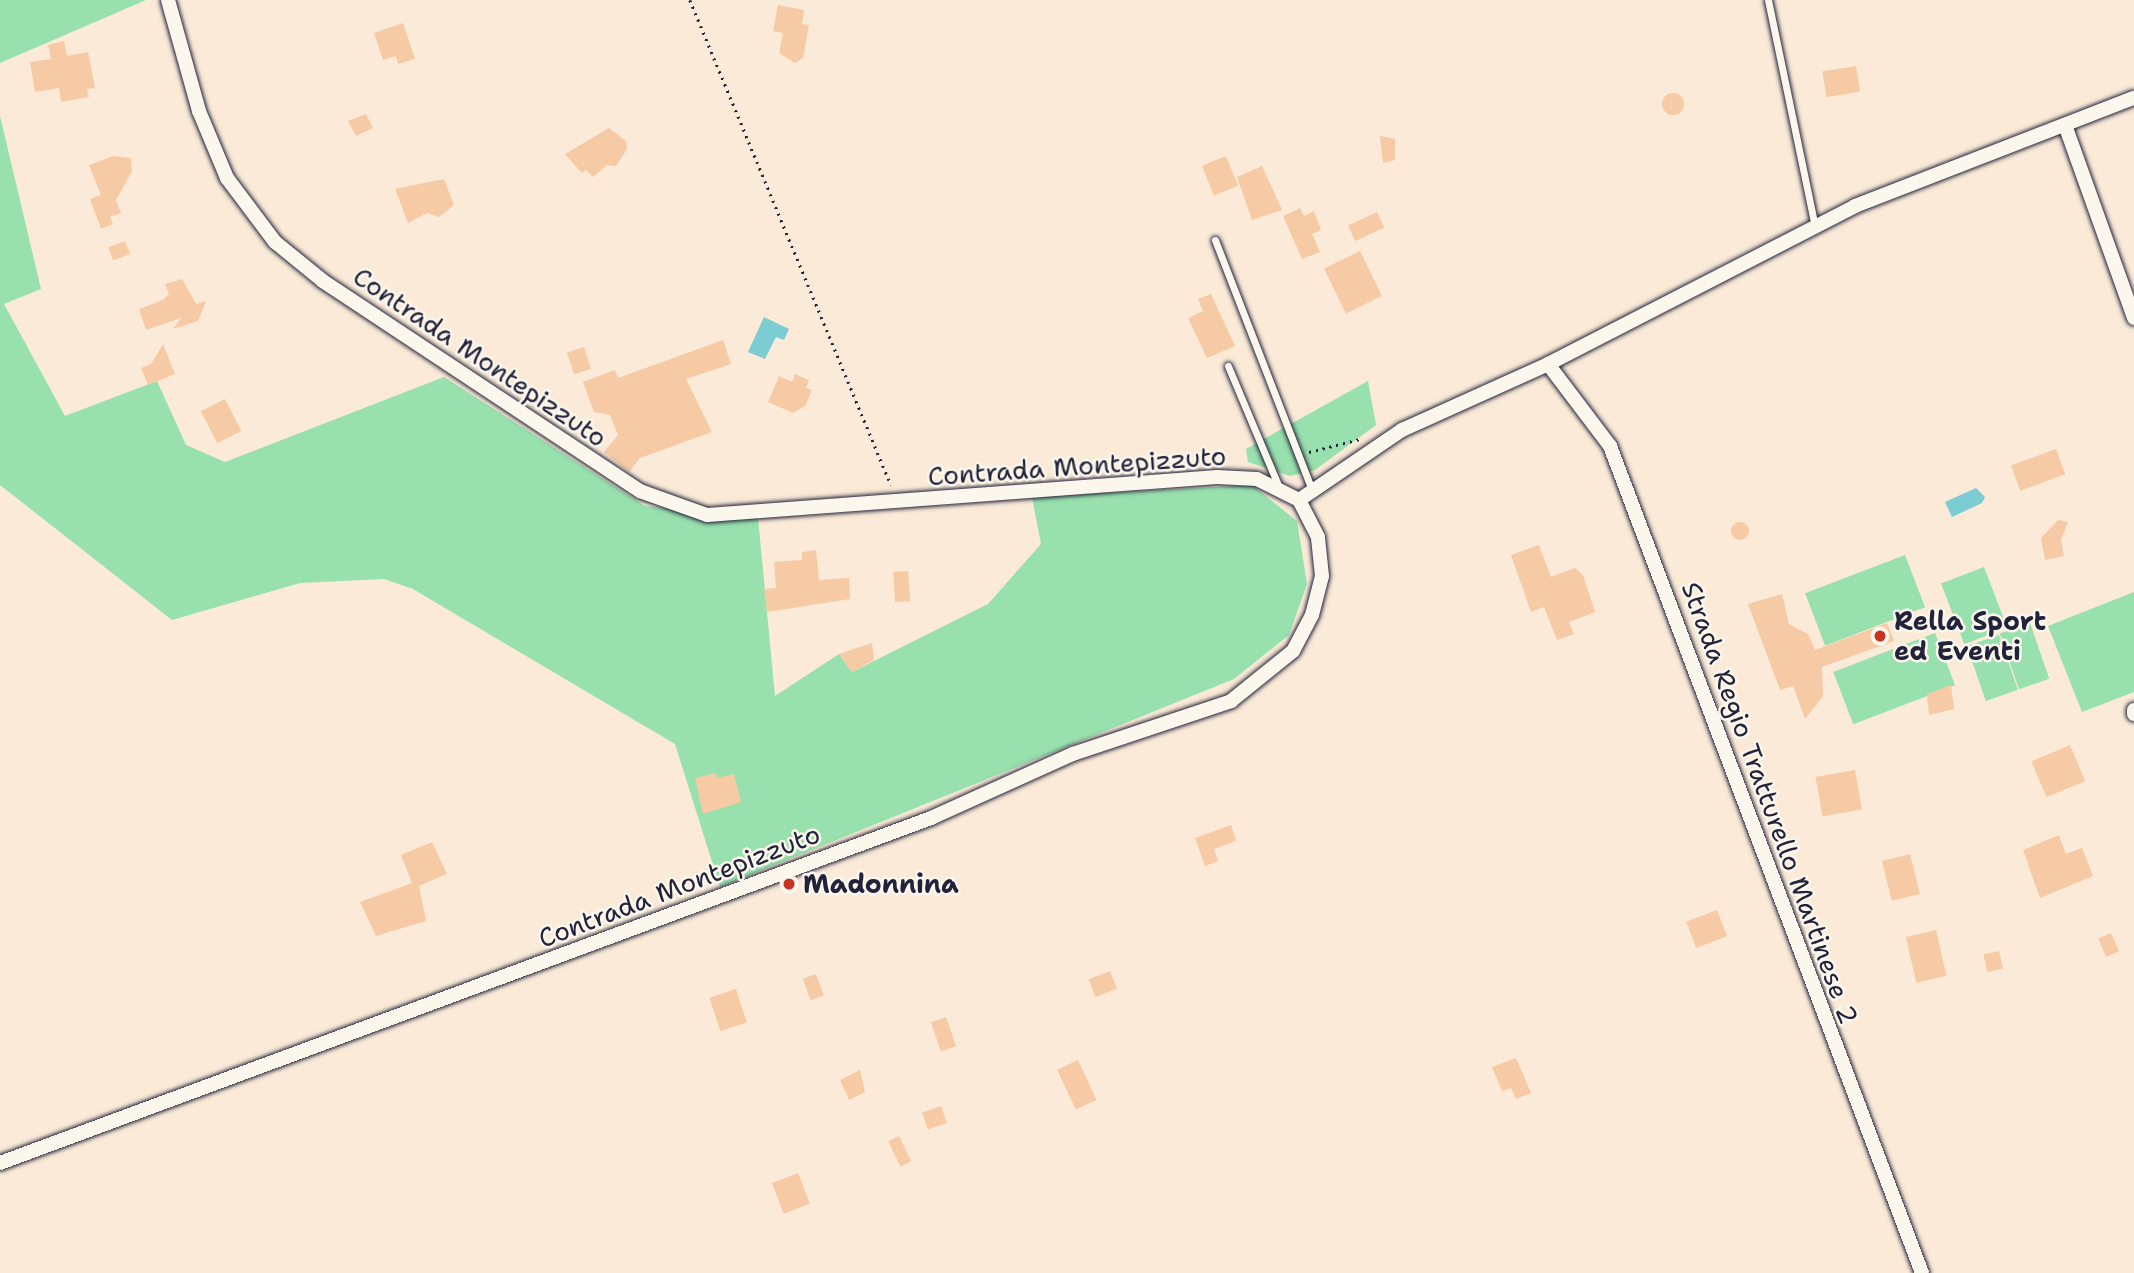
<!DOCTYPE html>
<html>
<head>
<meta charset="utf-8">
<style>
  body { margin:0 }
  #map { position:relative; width:2134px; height:1273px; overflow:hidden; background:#faead7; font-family:"Shantell Sans",sans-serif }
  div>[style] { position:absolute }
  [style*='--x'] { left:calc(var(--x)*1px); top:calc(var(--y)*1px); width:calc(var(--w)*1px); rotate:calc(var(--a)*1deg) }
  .green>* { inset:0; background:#98e0ae; transform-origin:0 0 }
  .water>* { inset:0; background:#7bccd3 }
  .building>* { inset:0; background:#f6caa5; transform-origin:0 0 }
  .round { border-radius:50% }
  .path>* { height:2.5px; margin-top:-1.25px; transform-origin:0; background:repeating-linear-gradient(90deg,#22223b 0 2px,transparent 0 7px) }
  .roads { filter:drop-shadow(0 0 2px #22223b) drop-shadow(0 0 2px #22223b) }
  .lane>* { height:7px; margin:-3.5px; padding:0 3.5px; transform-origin:3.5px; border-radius:3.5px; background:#fbf7ec }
  .street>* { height:14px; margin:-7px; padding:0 7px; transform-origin:7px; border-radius:7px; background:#fbf7ec }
  .dots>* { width:19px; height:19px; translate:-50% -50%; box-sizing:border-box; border:4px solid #fbf7ec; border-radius:50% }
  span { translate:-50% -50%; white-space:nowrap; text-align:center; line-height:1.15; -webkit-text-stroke:5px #fbf7ec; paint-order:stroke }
  .street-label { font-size:26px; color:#22223b }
  .poi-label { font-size:26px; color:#22223b; font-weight:700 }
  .left { translate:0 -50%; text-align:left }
</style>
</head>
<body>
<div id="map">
  <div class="green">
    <i style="clip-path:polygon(0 0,146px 0,0 63px)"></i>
    <i style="clip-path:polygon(0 116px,41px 289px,4px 304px,65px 416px,157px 381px,186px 445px,225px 462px,444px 377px,645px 506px,758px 518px,775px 696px,839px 654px,852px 672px,988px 604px,1041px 544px,1032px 497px,1252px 485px,1297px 521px,1307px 584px,1289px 635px,1234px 679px,720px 887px,675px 744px,413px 589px,384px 579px,300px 583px,172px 620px,0 485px)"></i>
    <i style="clip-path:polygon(1368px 381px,1376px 425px,1315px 470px,1290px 476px,1248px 462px,1246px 449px)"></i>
    <i style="left:1905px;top:555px;width:56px;height:107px;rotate:69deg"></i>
    <i style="left:1984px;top:567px;width:65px;height:46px;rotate:69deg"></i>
    <i style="clip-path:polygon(2134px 592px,2134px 692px,2082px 712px,2048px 626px)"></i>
    <i style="left:2030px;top:623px;width:59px;height:32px;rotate:71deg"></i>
    <i style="left:1935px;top:633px;width:56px;height:109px;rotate:69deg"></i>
    <i style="left:1999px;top:635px;width:58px;height:34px;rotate:71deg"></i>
  </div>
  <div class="water">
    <i style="clip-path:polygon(764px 317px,789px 329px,784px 340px,776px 337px,765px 359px,748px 352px)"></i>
    <i style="clip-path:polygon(1976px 488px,1985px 497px,1982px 503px,1952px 517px,1945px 502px)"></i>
  </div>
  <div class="building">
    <i style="clip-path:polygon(778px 5px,804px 10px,802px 24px,809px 25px,803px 58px,795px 63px,779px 53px,783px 33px,773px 31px)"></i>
    <i style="clip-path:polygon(403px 23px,415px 59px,398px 64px,396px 56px,383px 60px,374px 33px)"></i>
    <i style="clip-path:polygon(64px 41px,67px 56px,88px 52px,95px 88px,87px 89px,89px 97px,61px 102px,59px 88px,35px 92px,30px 62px,51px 59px,48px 45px)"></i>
    <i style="left:1856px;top:66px;width:26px;height:34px;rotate:81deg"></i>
    <i class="round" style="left:1662px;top:93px;width:22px;height:22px"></i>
    <i style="clip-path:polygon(366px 114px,373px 128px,356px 136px,348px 121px)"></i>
    <i style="clip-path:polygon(609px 128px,626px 141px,627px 149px,616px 166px,607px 165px,593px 177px,586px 170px,582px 173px,565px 154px)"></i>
    <i style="clip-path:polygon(1380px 136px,1395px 139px,1395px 160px,1383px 163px)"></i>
    <i style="clip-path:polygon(113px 156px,131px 158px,132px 171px,116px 200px,121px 213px,110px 217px,113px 224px,101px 229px,90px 199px,101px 195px,89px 165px)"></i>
    <i style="left:1226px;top:156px;width:32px;height:26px;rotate:68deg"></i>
    <i style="clip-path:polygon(1262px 166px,1282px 210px,1252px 220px,1237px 177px)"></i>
    <i style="clip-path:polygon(444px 179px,454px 205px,439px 217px,427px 213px,408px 223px,395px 189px)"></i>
    <i style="clip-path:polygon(1300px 208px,1304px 216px,1314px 211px,1321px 230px,1312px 234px,1320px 252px,1302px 259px,1283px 216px)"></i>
    <i style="left:1377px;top:212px;width:17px;height:32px;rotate:65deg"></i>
    <i style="left:125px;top:241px;width:14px;height:18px;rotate:69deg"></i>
    <i style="left:1360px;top:251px;width:50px;height:40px;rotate:64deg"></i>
    <i style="clip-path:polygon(182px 279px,196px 304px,206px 301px,198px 321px,173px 329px,181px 318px,146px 330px,139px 309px,163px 300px,169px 294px,165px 284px)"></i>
    <i style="clip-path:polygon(1211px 294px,1235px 346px,1207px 358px,1188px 318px,1203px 311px,1198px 299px)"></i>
    <i style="clip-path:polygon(723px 340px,731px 364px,686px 379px,712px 432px,640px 458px,629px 472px,604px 452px,618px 435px,610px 415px,594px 412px,583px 382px,615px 370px,618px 378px)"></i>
    <i style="clip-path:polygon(163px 344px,175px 374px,148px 385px,141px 368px,151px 364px)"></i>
    <i style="left:584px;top:347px;width:23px;height:18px;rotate:72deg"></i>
    <i style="clip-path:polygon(795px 374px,809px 380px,806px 388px,812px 390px,805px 406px,793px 413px,768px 402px,779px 376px,792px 382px)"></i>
    <i style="left:225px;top:399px;width:36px;height:27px;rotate:63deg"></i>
    <i style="left:2056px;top:449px;width:27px;height:48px;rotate:70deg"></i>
    <i style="clip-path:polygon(2058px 520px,2068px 522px,2061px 540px,2064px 556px,2045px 560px,2041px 538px)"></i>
    <i class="round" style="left:1731px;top:522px;width:18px;height:18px"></i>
    <i style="clip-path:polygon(1539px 545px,1551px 577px,1575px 568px,1583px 575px,1595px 612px,1569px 622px,1574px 634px,1557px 640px,1544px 607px,1531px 612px,1511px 555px)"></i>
    <i style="clip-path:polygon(816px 550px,819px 580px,849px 578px,850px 599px,767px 612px,764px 589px,776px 588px,774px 562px,802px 560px,802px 552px)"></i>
    <i style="left:908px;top:571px;width:30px;height:15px;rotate:86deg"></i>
    <i style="clip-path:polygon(1782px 594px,1789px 624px,1808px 634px,1815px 650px,1887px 623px,1894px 641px,1822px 667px,1823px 696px,1805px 719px,1793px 686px,1780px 690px,1748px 604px)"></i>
    <i style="clip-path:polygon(872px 643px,874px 660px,852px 672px,839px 654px)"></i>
    <i style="clip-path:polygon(1951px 685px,1954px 709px,1929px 715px,1927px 694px)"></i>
    <i style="left:2070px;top:745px;width:39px;height:42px;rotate:67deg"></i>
    <i style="left:1855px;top:770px;width:40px;height:40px;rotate:80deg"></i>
    <i style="clip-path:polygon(716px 773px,717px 778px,734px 774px,741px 802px,703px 814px,695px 778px)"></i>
    <i style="clip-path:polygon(1231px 825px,1236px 841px,1214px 849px,1218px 861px,1205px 866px,1195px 838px)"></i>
    <i style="clip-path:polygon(2059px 835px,2066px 854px,2082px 848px,2093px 876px,2040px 898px,2023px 850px)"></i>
    <i style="clip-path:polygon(432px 842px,447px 874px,419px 886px,426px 921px,376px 936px,360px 902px,412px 883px,401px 855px)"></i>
    <i style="left:1910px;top:854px;width:41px;height:29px;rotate:76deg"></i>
    <i style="left:1717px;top:910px;width:28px;height:33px;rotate:69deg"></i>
    <i style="left:1936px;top:930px;width:47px;height:31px;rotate:77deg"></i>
    <i style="left:2111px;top:933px;width:20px;height:14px;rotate:66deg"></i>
    <i style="left:1999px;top:951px;width:18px;height:16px;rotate:77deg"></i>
    <i style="left:1110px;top:971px;width:19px;height:23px;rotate:69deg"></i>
    <i style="left:816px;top:974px;width:23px;height:14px;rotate:70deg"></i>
    <i style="left:736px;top:989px;width:35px;height:28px;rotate:72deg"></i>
    <i style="left:946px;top:1017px;width:31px;height:16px;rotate:71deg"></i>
    <i style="clip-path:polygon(1516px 1058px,1531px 1093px,1516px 1099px,1511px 1088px,1502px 1091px,1492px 1067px)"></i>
    <i style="left:1078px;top:1060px;width:44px;height:23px;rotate:65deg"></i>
    <i style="clip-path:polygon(860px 1070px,865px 1092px,849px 1100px,840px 1080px)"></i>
    <i style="left:941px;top:1106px;width:18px;height:20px;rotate:71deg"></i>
    <i style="left:899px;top:1136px;width:28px;height:12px;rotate:64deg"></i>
    <i style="left:798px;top:1173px;width:33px;height:28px;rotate:69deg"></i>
  </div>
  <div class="path">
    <i style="--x:690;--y:0;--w:525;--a:67.49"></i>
    <i style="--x:1309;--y:452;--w:53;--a:-14.3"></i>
  </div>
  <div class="roads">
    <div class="lane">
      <i style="--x:1768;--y:0;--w:231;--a:78.3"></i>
      <i style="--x:1215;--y:240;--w:268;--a:68.8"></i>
      <i style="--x:1228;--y:366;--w:129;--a:67.2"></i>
    </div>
    <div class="street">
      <i style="--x:2065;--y:125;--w:205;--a:70.3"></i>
      <i style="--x:1548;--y:364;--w:103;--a:52.9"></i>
      <i style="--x:1610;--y:446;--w:884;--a:69.33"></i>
      <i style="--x:1299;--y:500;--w:125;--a:-34.2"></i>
      <i style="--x:1402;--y:430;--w:160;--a:-24.3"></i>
      <i style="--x:1548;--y:364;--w:345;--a:-27.2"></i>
      <i style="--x:1855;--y:206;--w:299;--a:-21.2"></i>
      <i style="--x:2134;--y:710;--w:4;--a:90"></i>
      <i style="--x:0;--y:1163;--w:993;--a:-20.33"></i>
      <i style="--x:931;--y:818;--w:156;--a:-24.3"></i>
      <i style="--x:1073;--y:754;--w:167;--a:-18.5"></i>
      <i style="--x:1231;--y:701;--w:80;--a:-38.9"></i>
      <i style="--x:1293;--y:651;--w:41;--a:-62.2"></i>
      <i style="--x:1312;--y:615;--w:40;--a:-75.6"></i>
      <i style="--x:1322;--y:576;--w:39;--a:-96"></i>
      <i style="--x:1318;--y:537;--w:42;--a:-117.2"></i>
      <i style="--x:1299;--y:500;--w:47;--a:-153.4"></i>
      <i style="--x:1257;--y:479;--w:40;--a:-177.1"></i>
      <i style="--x:1217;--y:477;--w:511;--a:175.74"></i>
      <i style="--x:707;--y:515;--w:71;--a:-160.3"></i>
      <i style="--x:640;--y:491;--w:380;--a:-146.5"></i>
      <i style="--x:323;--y:281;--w:62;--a:-140.9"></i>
      <i style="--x:275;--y:242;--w:80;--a:-126.9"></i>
      <i style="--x:227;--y:178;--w:73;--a:-112.7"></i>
      <i style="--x:199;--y:111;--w:115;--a:-105.6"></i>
    </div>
  </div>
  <div class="dots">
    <i style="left:1880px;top:636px;background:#c8321e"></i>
    <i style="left:789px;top:884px;background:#c8321e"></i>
  </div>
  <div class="street-label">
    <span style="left:480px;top:357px;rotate:34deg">Contrada Montepizzuto</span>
    <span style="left:1077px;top:466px;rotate:-4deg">Contrada Montepizzuto</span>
    <span style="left:1770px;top:803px;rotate:70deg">Strada Regio Tratturello Martinese 2</span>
    <span style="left:679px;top:886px;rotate:-21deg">Contrada Montepizzuto</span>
  </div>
  <div class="poi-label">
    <span class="left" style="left:1894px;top:636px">Rella Sport<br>ed Eventi</span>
    <span class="left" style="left:803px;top:884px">Madonnina</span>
  </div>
</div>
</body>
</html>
